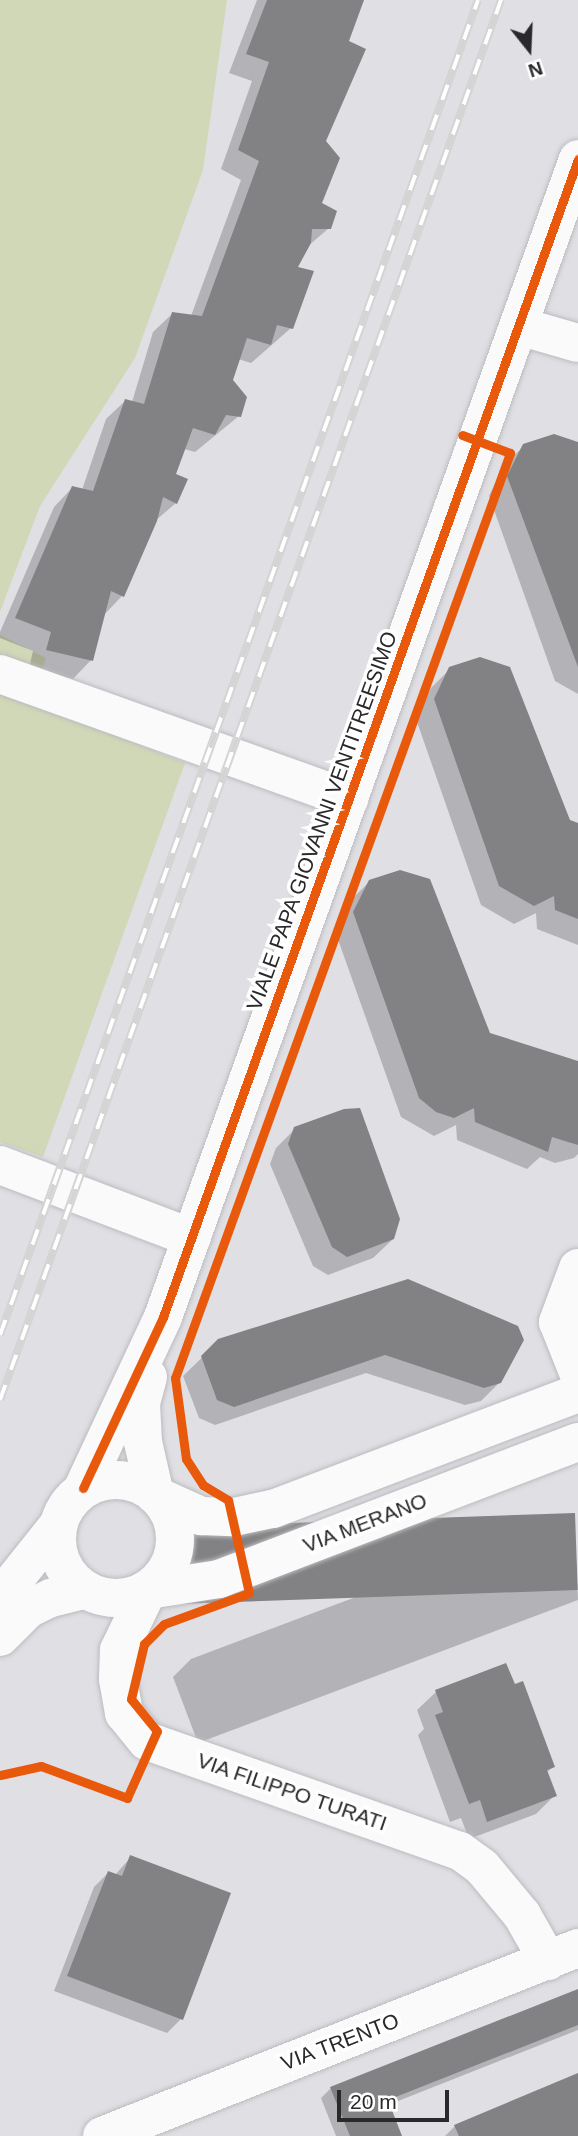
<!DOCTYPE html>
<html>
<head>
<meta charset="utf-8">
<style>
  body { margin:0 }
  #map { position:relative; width:578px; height:2136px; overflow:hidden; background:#e0dfe4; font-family:Helvetica,sans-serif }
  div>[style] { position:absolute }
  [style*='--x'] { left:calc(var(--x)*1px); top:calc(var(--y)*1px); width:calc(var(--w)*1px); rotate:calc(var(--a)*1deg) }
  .green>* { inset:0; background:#d1d8b7 }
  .shadow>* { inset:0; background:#0003 }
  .building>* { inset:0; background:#828183; transform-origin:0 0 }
  .roads { filter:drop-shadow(0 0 2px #bcbbbf) drop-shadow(0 0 2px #bcbbbf) }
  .street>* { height:38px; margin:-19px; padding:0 19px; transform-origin:19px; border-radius:19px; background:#fafafb }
  .secondary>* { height:38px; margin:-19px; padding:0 19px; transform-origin:19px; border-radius:19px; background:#fafafb }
  .secondary>.ring { margin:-19px; padding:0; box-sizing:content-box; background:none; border:38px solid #fafafb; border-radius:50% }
  .rail>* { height:8px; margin-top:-4px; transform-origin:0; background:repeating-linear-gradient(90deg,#fff 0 16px,#d4d4d5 0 32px); box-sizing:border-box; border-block:2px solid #d4d4d5 }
  .cycleway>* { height:9px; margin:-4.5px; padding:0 4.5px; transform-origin:4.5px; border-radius:4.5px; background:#e8590c }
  span { translate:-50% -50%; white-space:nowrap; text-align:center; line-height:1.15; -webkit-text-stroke:7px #fff; paint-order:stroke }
  .street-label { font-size:21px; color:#29292c }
  .north { position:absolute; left:494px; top:14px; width:70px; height:70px; -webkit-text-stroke:5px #fff; paint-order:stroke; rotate:162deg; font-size:19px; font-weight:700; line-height:28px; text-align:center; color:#29292c }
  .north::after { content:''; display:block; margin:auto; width:24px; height:32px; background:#29292c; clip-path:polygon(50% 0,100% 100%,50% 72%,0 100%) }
  .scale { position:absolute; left:337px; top:2090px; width:112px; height:32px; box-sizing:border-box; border:4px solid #29292c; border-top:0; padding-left:9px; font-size:21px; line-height:24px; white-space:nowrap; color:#29292c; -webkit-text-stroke:5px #fff; paint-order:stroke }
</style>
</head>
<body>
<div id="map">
  <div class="green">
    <i style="clip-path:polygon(0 0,227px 0,203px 170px,135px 358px,40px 506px,0 612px)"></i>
    <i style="clip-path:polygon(0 635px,46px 658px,41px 673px,0 658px)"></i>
    <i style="clip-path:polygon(0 690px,185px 763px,43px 1157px,0 1142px)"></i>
  </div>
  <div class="shadow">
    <i style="clip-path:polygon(257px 0,362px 0,347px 42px,324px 141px,320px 204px,329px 228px,307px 247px,296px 268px,291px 328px,251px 363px,238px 359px,231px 380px,239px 416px,195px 452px,184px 449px,174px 475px,176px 503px,155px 521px,122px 596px,103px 616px,91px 660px,73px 679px,29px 668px,33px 651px,0 638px,0 632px,54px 507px,72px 488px,82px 490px,106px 419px,125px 401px,132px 402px,153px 332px,172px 314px,191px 316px,241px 180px,221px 169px,252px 81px,229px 73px)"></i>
    <i style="clip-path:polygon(578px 444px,578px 694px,555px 681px,489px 496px,504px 465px,524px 446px)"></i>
    <i style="clip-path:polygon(450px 669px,569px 822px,578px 825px,578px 945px,537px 929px,536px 913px,514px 924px,481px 905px,416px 719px,431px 688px)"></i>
    <i style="clip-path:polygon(370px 881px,488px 1034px,578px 1063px,578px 1154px,574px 1158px,555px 1163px,540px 1157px,527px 1169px,457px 1140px,456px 1125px,434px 1136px,401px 1117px,335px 931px,351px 900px)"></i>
    <i style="clip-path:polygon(295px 1129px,393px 1239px,373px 1258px,328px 1275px,313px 1266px,270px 1164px,276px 1148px)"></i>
    <i style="clip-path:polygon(408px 1281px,500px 1382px,481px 1401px,465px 1405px,366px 1373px,215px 1425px,199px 1418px,183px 1376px,219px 1341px)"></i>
    <i style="clip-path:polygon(574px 1515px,578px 1600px,198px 1743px,173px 1677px,191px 1659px)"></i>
    <i style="clip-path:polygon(505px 1665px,553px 1767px,546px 1773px,555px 1795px,536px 1814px,469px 1839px,461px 1818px,450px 1822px,418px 1735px,424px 1729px,417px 1710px,436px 1692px)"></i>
    <i style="clip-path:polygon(131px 1857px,181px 2019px,167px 2033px,54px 1991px,94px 1887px,108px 1873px,115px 1875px)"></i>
    <i style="clip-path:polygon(578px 1991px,578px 2030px,388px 2105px,400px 2136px,336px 2136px,321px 2098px,331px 2088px)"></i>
    <i style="clip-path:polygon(578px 2075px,578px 2136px,445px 2136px,455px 2126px)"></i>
  </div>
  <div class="building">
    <i style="clip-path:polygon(267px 0,364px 0,349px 41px,366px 49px,326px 141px,340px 158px,322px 203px,337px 211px,331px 229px,312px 229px,311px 243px,298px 267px,314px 271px,293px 329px,277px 325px,271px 345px,247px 338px,233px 380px,247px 397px,241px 417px,226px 415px,215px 435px,193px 428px,176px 474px,188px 479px,177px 504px,163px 497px,157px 521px,124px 597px,111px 591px,93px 661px,46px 650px,51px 632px,15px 618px,72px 486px,93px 491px,125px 399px,144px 404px,172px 312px,202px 316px,259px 161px,238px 150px,269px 62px,246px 54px)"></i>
    <i style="clip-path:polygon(554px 434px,578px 442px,578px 667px,507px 476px,523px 444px)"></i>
    <i style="clip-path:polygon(480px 657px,510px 667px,570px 820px,578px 823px,578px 919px,555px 910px,554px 896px,534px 906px,499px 886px,434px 699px,449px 667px)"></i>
    <i style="clip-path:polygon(400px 870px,430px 879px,490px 1033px,578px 1061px,578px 1145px,552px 1137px,548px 1152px,475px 1122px,474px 1108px,454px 1118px,436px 1112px,419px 1098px,353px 912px,369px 880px)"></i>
    <i style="clip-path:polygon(360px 1108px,400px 1219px,394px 1239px,347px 1257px,332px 1247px,288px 1144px,294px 1127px,344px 1109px)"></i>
    <i style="clip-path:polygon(408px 1279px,518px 1326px,524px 1340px,501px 1383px,484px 1388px,385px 1355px,234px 1407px,217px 1400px,201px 1356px,218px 1339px)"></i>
    <i style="left:575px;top:1513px;width:77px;height:410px;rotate:88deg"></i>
    <i style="clip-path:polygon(506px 1663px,515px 1684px,523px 1681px,555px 1767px,547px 1770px,557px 1796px,487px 1822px,480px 1800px,469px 1804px,435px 1715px,443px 1712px,435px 1690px)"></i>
    <i style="clip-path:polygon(130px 1855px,231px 1893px,183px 2020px,67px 1976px,108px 1871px,122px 1876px)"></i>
    <i style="clip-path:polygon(578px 1989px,578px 2025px,388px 2100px,402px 2136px,350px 2136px,330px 2087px)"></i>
    <i style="clip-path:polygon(578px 2073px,578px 2136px,459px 2136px,454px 2125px)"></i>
  </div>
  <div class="roads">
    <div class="street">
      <i style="--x:519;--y:326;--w:61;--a:16.1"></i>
      <i style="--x:0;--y:674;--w:371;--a:19.7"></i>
      <i style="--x:0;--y:1165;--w:205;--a:20.8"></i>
      <i style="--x:578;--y:1268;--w:58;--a:110.3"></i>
      <i style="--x:558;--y:1322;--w:54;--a:68.2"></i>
      <i style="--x:148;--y:1377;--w:28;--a:105"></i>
      <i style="--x:141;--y:1404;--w:38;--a:87"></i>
      <i style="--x:143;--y:1442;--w:54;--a:77.2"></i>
      <i style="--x:83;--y:1488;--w:189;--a:-64.9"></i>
      <i style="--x:163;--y:1317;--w:1230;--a:-70.28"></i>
      <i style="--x:148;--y:1590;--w:67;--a:115.8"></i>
      <i style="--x:119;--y:1650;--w:29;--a:92"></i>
      <i style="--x:118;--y:1679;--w:35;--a:80"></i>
      <i style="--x:124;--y:1713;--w:36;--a:51"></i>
      <i style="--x:147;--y:1741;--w:332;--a:19.4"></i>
      <i style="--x:460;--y:1851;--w:27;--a:36"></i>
      <i style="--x:482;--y:1867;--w:62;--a:50.2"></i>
      <i style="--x:522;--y:1915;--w:53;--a:60.5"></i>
      <i style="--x:102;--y:2136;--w:512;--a:-21.55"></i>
    </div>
    <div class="secondary">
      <i class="ring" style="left:57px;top:1480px;width:80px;height:80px"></i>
      <i style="--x:155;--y:1495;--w:51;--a:24.5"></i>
      <i style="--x:201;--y:1516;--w:33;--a:2"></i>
      <i style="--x:234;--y:1517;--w:40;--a:-12"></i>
      <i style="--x:273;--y:1509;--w:326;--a:-20.8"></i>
      <i style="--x:148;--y:1590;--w:72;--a:-8.8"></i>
      <i style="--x:219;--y:1579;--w:384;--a:-20.9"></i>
      <i style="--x:0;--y:1598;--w:93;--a:-51.5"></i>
      <i style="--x:0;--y:1637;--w:40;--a:-45"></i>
      <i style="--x:28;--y:1609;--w:25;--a:-26"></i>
      <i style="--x:51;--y:1598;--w:33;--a:-14"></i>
    </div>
  </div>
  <div class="rail">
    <i style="--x:0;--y:1335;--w:1418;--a:-70.3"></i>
    <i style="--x:0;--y:1400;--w:1487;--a:-70.31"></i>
  </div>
  <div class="cycleway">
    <i style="--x:83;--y:1488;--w:189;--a:-64.9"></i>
    <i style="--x:163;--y:1317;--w:1230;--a:-70.28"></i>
    <i style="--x:0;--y:1775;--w:42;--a:-12.4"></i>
    <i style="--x:41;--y:1766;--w:92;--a:20.4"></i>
    <i style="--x:127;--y:1798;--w:73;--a:-65.9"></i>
    <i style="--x:157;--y:1731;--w:41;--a:-129.1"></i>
    <i style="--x:131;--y:1699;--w:57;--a:-76.7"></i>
    <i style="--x:144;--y:1644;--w:28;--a:-45"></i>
    <i style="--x:164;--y:1624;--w:90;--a:-20"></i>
    <i style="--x:249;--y:1593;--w:95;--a:-102.7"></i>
    <i style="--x:228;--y:1500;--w:29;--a:-149"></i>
    <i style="--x:203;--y:1485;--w:31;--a:-123"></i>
    <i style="--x:186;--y:1459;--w:82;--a:-97.7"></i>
    <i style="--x:175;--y:1378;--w:984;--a:-70.09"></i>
    <i style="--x:510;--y:453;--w:51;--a:-159.4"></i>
  </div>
  <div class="street-label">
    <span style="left:322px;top:821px;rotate:-70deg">VIALE PAPA GIOVANNI VENTITREESIMO</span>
    <span style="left:365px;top:1523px;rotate:-21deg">VIA MERANO</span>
    <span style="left:292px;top:1792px;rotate:19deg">VIA FILIPPO TURATI</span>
    <span style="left:340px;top:2042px;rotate:-21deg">VIA TRENTO</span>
  </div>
  <div class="north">N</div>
  <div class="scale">20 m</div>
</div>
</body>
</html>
